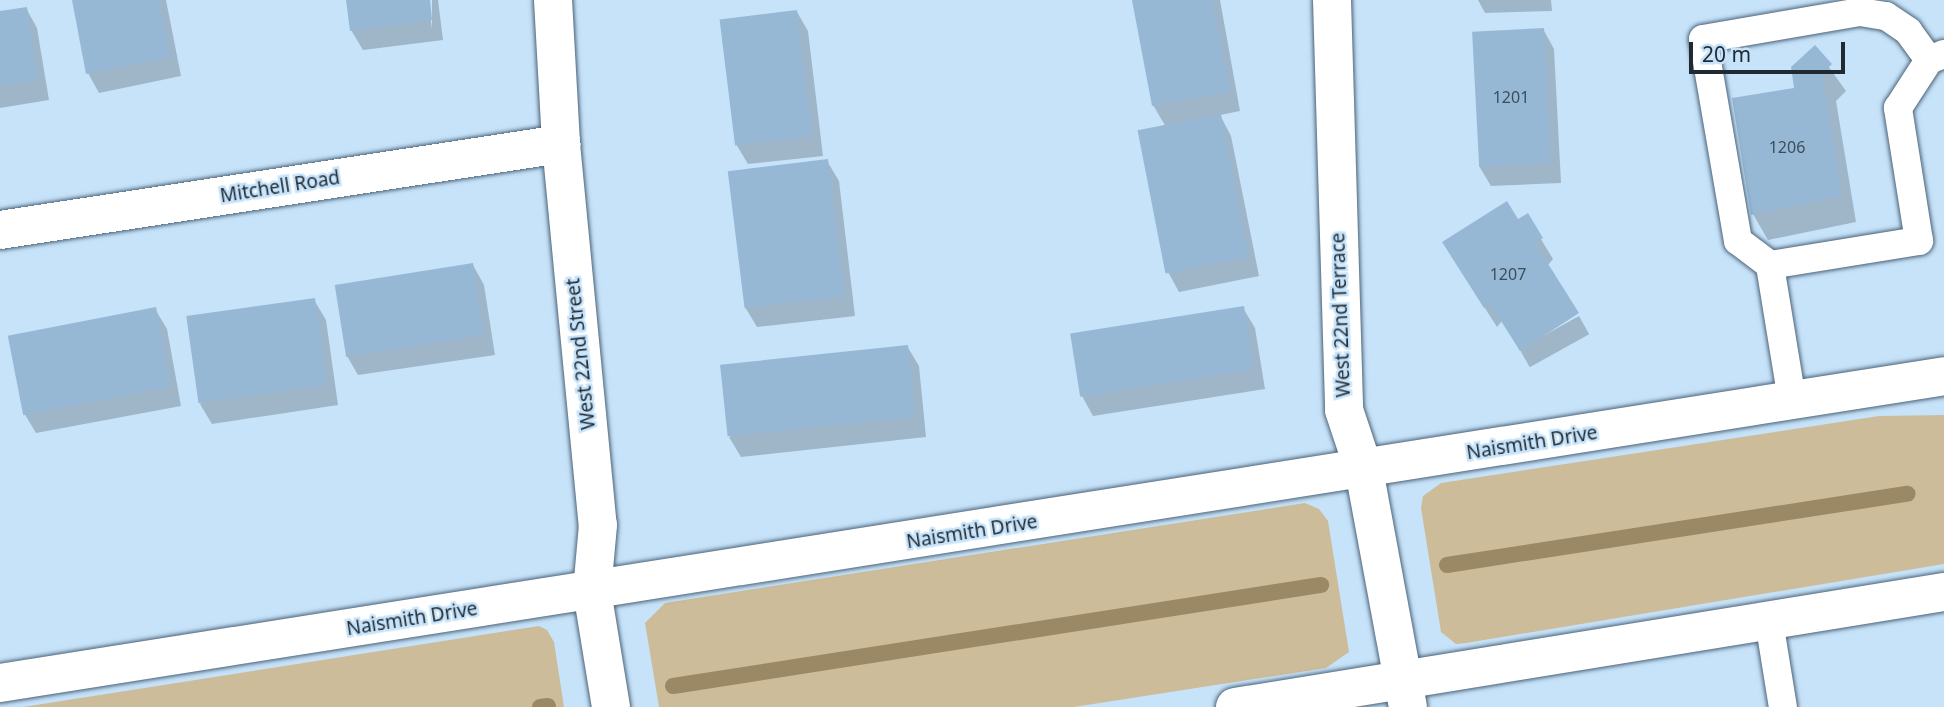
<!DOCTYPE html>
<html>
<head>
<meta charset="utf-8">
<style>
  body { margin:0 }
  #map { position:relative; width:1944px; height:707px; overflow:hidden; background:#c7e3fa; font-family:"Noto Sans",sans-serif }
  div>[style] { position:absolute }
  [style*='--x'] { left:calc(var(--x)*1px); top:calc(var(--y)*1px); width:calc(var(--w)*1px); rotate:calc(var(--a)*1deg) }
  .green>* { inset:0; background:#cdbc99 }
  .shadow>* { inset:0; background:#0003; transform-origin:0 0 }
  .stream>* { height:16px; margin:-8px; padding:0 8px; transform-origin:8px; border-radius:8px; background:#9a8964 }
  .building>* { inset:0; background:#96b8d5; transform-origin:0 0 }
  .roads { filter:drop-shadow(0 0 2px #4b6378) drop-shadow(0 0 2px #4b6378) }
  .service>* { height:28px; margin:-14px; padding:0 14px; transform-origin:14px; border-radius:14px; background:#fff }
  .minor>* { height:38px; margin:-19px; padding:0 19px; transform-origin:19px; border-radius:19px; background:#fff }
  .tertiary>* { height:38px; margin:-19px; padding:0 19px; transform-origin:19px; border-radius:19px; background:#fff }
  span { translate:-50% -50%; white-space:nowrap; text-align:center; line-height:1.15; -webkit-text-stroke:5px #c7e3fa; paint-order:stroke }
  .number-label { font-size:16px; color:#3d4e5b }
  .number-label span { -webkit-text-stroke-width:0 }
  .street-label { font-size:19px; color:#1f2a32 }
  .scale { position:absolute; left:1689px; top:42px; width:156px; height:32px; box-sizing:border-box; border:4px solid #1f2a32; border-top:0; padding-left:9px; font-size:21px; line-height:24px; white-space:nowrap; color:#1f2a32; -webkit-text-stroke:5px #c7e3fa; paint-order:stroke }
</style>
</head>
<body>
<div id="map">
  <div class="green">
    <i style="clip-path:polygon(1944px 415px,1944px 564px,1466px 643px,1456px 644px,1441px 632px,1421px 508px,1423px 496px,1441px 483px,1879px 416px)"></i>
    <i style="clip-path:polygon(1305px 503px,1319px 509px,1328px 521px,1349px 652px,1326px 668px,1074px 707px,659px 707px,645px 623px,665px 603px)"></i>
    <i style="clip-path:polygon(539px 626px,547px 630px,554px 642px,564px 707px,23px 707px)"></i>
  </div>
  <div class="shadow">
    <i style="clip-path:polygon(74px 0,166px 0,181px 76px,99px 93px,88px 73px)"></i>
    <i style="clip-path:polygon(347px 0,428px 0,432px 29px,432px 0,438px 0,443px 40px,363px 50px,351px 30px)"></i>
    <i style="clip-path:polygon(1134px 0,1220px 0,1240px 111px,1220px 115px,1231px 136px,1259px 276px,1179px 292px,1168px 272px,1140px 132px,1166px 127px,1153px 105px)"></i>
    <i style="clip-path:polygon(1478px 0,1551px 0,1552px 11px,1485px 13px)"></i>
    <i style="clip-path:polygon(26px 8px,37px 28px,49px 100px,0 108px,0 13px)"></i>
    <i style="clip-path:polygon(797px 12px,808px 31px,823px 156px,748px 164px,736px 144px)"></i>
    <i style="clip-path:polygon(1543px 29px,1554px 49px,1561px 183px,1491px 186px,1479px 166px)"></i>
    <i style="clip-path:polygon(1815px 48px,1846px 91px,1836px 101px,1856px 222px,1768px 240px,1753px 214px)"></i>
    <i style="clip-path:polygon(827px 161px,839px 181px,855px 316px,757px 327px,745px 307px)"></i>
    <i style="clip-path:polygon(1527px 216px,1553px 259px,1497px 327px,1456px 263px)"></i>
    <i style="clip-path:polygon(473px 265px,484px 285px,495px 355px,358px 375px,347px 356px)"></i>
    <i style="clip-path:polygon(314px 300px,326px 320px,338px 405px,212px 424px,200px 404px)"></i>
    <i style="clip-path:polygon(1243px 308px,1255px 328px,1265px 389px,1093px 416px,1082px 396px)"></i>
    <i style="clip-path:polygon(155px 309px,167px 329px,181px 406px,36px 433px,24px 413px,9px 336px)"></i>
    <i style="left:1579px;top:316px;width:21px;height:68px;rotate:61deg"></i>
    <i style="clip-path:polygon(907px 346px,919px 366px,926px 437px,741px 457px,729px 437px)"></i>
  </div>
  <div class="stream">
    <i style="--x:1447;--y:565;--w:466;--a:-8.8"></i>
    <i style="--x:673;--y:686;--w:656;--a:-8.86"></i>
    <i style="--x:540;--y:707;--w:8;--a:-7"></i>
  </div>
  <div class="building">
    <i style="clip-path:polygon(72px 0,159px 0,171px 57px,86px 74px)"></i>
    <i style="clip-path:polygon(346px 0,430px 0,432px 20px,350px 31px)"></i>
    <i style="clip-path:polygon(1132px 0,1213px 0,1230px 92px,1152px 106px)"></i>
    <i style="clip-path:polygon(27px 7px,38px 80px,0 86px,0 11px)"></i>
    <i style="left:797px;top:10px;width:127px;height:78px;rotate:83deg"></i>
    <i style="left:1544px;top:28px;width:135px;height:72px;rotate:87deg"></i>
    <i style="clip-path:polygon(1815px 45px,1832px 64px,1822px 74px,1842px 196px,1751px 215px,1732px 98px,1794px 88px,1791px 67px)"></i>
    <i style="left:1221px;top:114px;width:146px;height:85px;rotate:79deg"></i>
    <i style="left:828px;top:159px;width:138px;height:101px;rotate:83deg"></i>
    <i style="clip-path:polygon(1507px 201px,1518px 219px,1528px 213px,1543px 238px,1535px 243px,1579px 313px,1520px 351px,1491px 305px,1484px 308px,1442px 242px)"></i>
    <i style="left:473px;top:263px;width:73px;height:140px;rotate:81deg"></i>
    <i style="left:315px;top:298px;width:88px;height:130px;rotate:82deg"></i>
    <i style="left:1244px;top:306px;width:64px;height:176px;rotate:81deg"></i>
    <i style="left:156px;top:307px;width:81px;height:151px;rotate:79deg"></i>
    <i style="left:908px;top:345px;width:72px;height:189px;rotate:84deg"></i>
  </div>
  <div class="roads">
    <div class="service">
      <i style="--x:1770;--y:265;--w:40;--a:-143"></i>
      <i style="--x:1738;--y:241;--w:205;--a:-99.8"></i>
      <i style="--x:1703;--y:39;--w:159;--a:-9.8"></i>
      <i style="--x:1860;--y:12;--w:26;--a:9"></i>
      <i style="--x:1886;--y:16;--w:27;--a:34"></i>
      <i style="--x:1908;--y:31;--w:36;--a:54"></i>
      <i style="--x:1792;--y:400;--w:137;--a:-99.3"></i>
      <i style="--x:1770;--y:265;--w:151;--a:-9.2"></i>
      <i style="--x:1919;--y:241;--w:135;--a:-99"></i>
      <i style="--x:1898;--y:108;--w:57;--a:-57.1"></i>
      <i style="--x:1929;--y:60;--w:16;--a:-22"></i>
      <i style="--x:1769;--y:621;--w:87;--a:80.8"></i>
    </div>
    <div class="minor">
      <i style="--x:553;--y:0;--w:144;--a:86.8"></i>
      <i style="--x:561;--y:144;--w:383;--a:84.5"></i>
      <i style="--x:598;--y:525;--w:66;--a:95.2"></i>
      <i style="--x:592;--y:591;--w:118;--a:80.7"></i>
      <i style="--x:1332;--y:0;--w:410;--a:88.3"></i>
      <i style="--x:1344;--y:410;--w:63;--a:71.6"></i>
      <i style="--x:1364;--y:470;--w:241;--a:79.5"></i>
      <i style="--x:0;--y:230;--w:568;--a:-8.72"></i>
    </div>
    <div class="tertiary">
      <i style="--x:0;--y:683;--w:1968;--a:-8.97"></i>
      <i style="--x:1235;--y:707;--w:718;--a:-9.21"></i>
    </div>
  </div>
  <div class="number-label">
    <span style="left:1511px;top:97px">1201</span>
    <span style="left:1787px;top:147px">1206</span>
    <span style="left:1508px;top:274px">1207</span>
  </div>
  <div class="street-label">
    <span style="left:280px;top:187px;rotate:-9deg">Mitchell Road</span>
    <span style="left:1341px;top:315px;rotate:-92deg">West 22nd Terrace</span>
    <span style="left:581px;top:354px;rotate:-96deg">West 22nd Street</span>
    <span style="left:1532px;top:443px;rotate:-9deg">Naismith Drive</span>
    <span style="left:972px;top:532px;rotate:-9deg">Naismith Drive</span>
    <span style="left:412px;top:619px;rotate:-9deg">Naismith Drive</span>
  </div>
  <div class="scale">20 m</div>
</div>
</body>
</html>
